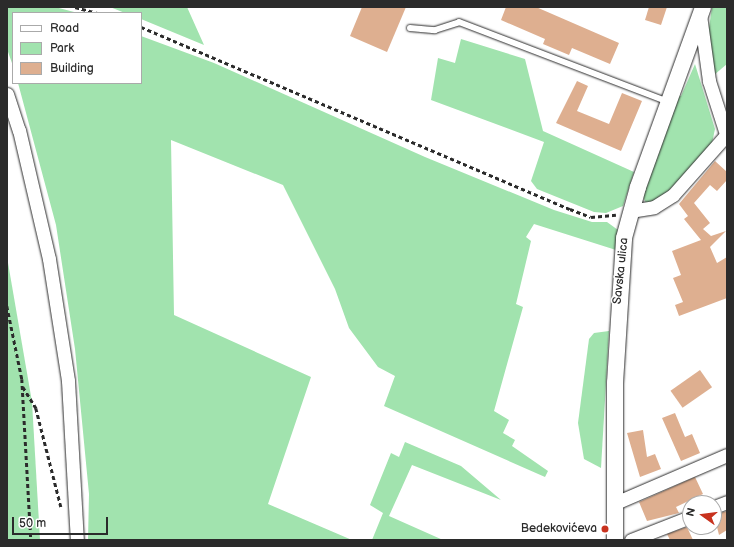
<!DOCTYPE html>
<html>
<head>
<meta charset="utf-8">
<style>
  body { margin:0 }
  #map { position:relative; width:734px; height:547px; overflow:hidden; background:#fff; font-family:"Balsamiq Sans",sans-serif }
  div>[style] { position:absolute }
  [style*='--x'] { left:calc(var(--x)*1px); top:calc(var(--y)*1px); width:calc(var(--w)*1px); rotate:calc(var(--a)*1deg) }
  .green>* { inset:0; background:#a1e3ae }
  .building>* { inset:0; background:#deaf90; transform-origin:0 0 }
  .path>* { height:2.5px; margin-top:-1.25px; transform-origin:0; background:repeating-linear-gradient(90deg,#2b2b2b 0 4px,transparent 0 7px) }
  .roads { filter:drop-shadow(0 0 1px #2b2b2b) drop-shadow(0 0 1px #2b2b2b) }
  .service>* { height:6px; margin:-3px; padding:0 3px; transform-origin:3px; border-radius:3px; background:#fff }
  .minor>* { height:13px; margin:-6.5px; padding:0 6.5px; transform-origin:6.5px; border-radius:6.5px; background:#fff }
  .tertiary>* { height:16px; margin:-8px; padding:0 8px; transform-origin:8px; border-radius:8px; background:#fff }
  .dots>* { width:11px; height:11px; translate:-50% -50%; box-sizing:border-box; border:2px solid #fff; border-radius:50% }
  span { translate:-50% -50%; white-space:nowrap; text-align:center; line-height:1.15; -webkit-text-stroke:3px #fff; paint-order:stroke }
  .street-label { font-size:12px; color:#2b2b2b }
  .poi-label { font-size:12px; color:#2b2b2b }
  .right { translate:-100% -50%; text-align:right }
  .frame { position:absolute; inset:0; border:8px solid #2b2b2b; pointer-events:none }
  .legend { position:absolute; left:12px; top:12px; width:130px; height:72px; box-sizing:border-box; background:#fff; border:1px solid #aaa; margin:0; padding:5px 7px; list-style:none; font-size:12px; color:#2b2b2b }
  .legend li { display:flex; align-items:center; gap:8px; height:20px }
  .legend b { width:20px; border:1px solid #aaa }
  .north { position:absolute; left:682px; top:495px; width:40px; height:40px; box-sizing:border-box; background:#fff; border:1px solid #aaa; border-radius:50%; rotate:284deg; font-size:11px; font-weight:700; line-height:16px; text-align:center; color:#2b2b2b }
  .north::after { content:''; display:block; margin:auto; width:14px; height:18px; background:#c8321e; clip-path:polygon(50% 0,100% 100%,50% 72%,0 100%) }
  .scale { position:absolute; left:12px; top:517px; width:96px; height:18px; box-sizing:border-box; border:2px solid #2b2b2b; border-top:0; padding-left:5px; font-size:12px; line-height:14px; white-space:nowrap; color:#2b2b2b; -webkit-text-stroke:3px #fff; paint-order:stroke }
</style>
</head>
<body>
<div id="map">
  <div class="green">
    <i style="clip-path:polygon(7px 7px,55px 7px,78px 13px,13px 13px,13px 66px,7px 49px)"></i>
    <i style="clip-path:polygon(110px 7px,187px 7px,204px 45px,141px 19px,141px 13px,125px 13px)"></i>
    <i style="clip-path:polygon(712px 7px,727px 7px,727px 64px,714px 75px,708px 35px)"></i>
    <i style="clip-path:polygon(141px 36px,214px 63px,425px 157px,554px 210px,592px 222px,607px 222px,618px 230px,616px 250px,534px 224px,526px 237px,531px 241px,516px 304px,523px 307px,494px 411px,509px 420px,503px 433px,515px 440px,512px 446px,548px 471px,545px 477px,384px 406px,395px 376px,378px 367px,349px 328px,335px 289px,283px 185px,171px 140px,174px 315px,311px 377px,268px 504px,352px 540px,88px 540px,89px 494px,75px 349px,56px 225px,18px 83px,141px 83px)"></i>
    <i style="clip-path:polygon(461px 39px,525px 59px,543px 131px,634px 172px,623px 206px,606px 213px,594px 212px,537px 189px,531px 181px,544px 142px,431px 100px,438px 58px,455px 63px)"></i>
    <i style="clip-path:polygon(695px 64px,715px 129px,711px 148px,659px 200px,646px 203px,643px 197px,678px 95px,681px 96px)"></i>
    <i style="clip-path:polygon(7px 257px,32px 402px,40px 540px,7px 540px)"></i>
    <i style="clip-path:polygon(609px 331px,601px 468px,584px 459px,578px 423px,589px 339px,594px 333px)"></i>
    <i style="clip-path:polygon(405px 442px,461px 466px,501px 500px,412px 465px,389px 516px,443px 540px,372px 540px,383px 513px,370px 505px,391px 453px,399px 457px)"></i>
  </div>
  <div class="building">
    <i style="clip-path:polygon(362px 7px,406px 7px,387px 52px,350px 36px)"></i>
    <i style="clip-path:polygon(506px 7px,536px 7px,619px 43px,610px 64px,572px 48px,569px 55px,543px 44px,545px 39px,501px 20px)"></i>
    <i style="clip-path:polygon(649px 7px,667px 7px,661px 25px,645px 20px)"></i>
    <i style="clip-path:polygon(577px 81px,588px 86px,577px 111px,609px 124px,622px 93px,642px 101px,621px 151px,556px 123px)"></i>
    <i style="clip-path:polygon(715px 161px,727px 172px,727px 180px,717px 191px,710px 185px,694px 203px,710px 223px,703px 229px,711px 236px,726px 231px,710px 247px,717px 263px,727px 257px,727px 298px,679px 316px,675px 305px,683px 302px,673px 278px,681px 275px,672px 251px,701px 240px,684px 219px,688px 216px,679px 204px)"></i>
    <i style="left:700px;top:370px;width:21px;height:36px;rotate:55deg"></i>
    <i style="clip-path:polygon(675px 413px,685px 437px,692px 434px,700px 453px,681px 461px,662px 418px)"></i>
    <i style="clip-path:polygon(643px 430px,647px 457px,655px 454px,661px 469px,640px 477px,627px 433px)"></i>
    <i style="clip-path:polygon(695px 477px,703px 494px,676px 507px,679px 513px,647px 521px,639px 502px)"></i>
    <i style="clip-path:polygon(727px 511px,727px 530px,719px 535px,714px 515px)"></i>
    <i style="clip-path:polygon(687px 527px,693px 540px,670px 540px,667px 534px)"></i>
  </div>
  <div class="path">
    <i style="--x:75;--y:7;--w:24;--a:15"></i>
    <i style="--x:141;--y:27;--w:466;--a:23"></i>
    <i style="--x:570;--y:209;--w:22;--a:21"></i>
    <i style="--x:591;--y:217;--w:25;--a:-5"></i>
    <i style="--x:7;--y:306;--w:75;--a:78.4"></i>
    <i style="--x:22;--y:379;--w:161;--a:86.8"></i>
    <i style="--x:23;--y:387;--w:25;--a:58"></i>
    <i style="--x:36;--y:408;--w:102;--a:75.8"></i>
  </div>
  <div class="roads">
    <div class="service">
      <i style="--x:410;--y:28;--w:25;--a:5"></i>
      <i style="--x:435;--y:30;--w:25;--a:-18"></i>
      <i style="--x:459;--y:22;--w:225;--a:20.9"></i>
    </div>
    <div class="minor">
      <i style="--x:700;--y:15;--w:67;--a:82.2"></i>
      <i style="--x:709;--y:81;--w:59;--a:72.2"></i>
      <i style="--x:7;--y:94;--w:38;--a:72"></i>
      <i style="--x:19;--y:130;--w:132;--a:76.9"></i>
      <i style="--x:49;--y:259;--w:123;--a:81.1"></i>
      <i style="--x:68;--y:381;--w:159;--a:86.8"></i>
      <i style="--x:630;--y:211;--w:24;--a:-9"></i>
      <i style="--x:654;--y:207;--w:22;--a:-32"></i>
      <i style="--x:673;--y:195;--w:80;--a:-48.5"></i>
      <i style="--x:613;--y:504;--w:124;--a:-23.3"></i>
      <i style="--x:714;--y:507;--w:14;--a:-21"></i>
      <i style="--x:631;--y:540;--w:63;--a:-21.3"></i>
    </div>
    <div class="tertiary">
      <i style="--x:615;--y:540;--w:157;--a:-90"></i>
      <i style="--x:615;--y:383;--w:145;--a:-86.4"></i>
      <i style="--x:624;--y:238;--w:53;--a:-74.6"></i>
      <i style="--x:638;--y:187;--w:191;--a:-70.1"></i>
    </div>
  </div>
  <div class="dots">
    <i style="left:605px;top:529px;background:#c8321e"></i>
  </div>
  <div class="street-label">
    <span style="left:621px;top:271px;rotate:-84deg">Savska ulica</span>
  </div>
  <div class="poi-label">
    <span class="right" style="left:597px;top:529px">Bedekovićeva</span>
  </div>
  <div class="frame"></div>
  <ul class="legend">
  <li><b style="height:5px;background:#fff"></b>Road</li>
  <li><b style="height:11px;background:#a1e3ae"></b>Park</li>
  <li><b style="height:11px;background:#deaf90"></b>Building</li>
  </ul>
  <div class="north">N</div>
  <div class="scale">50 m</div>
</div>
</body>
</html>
